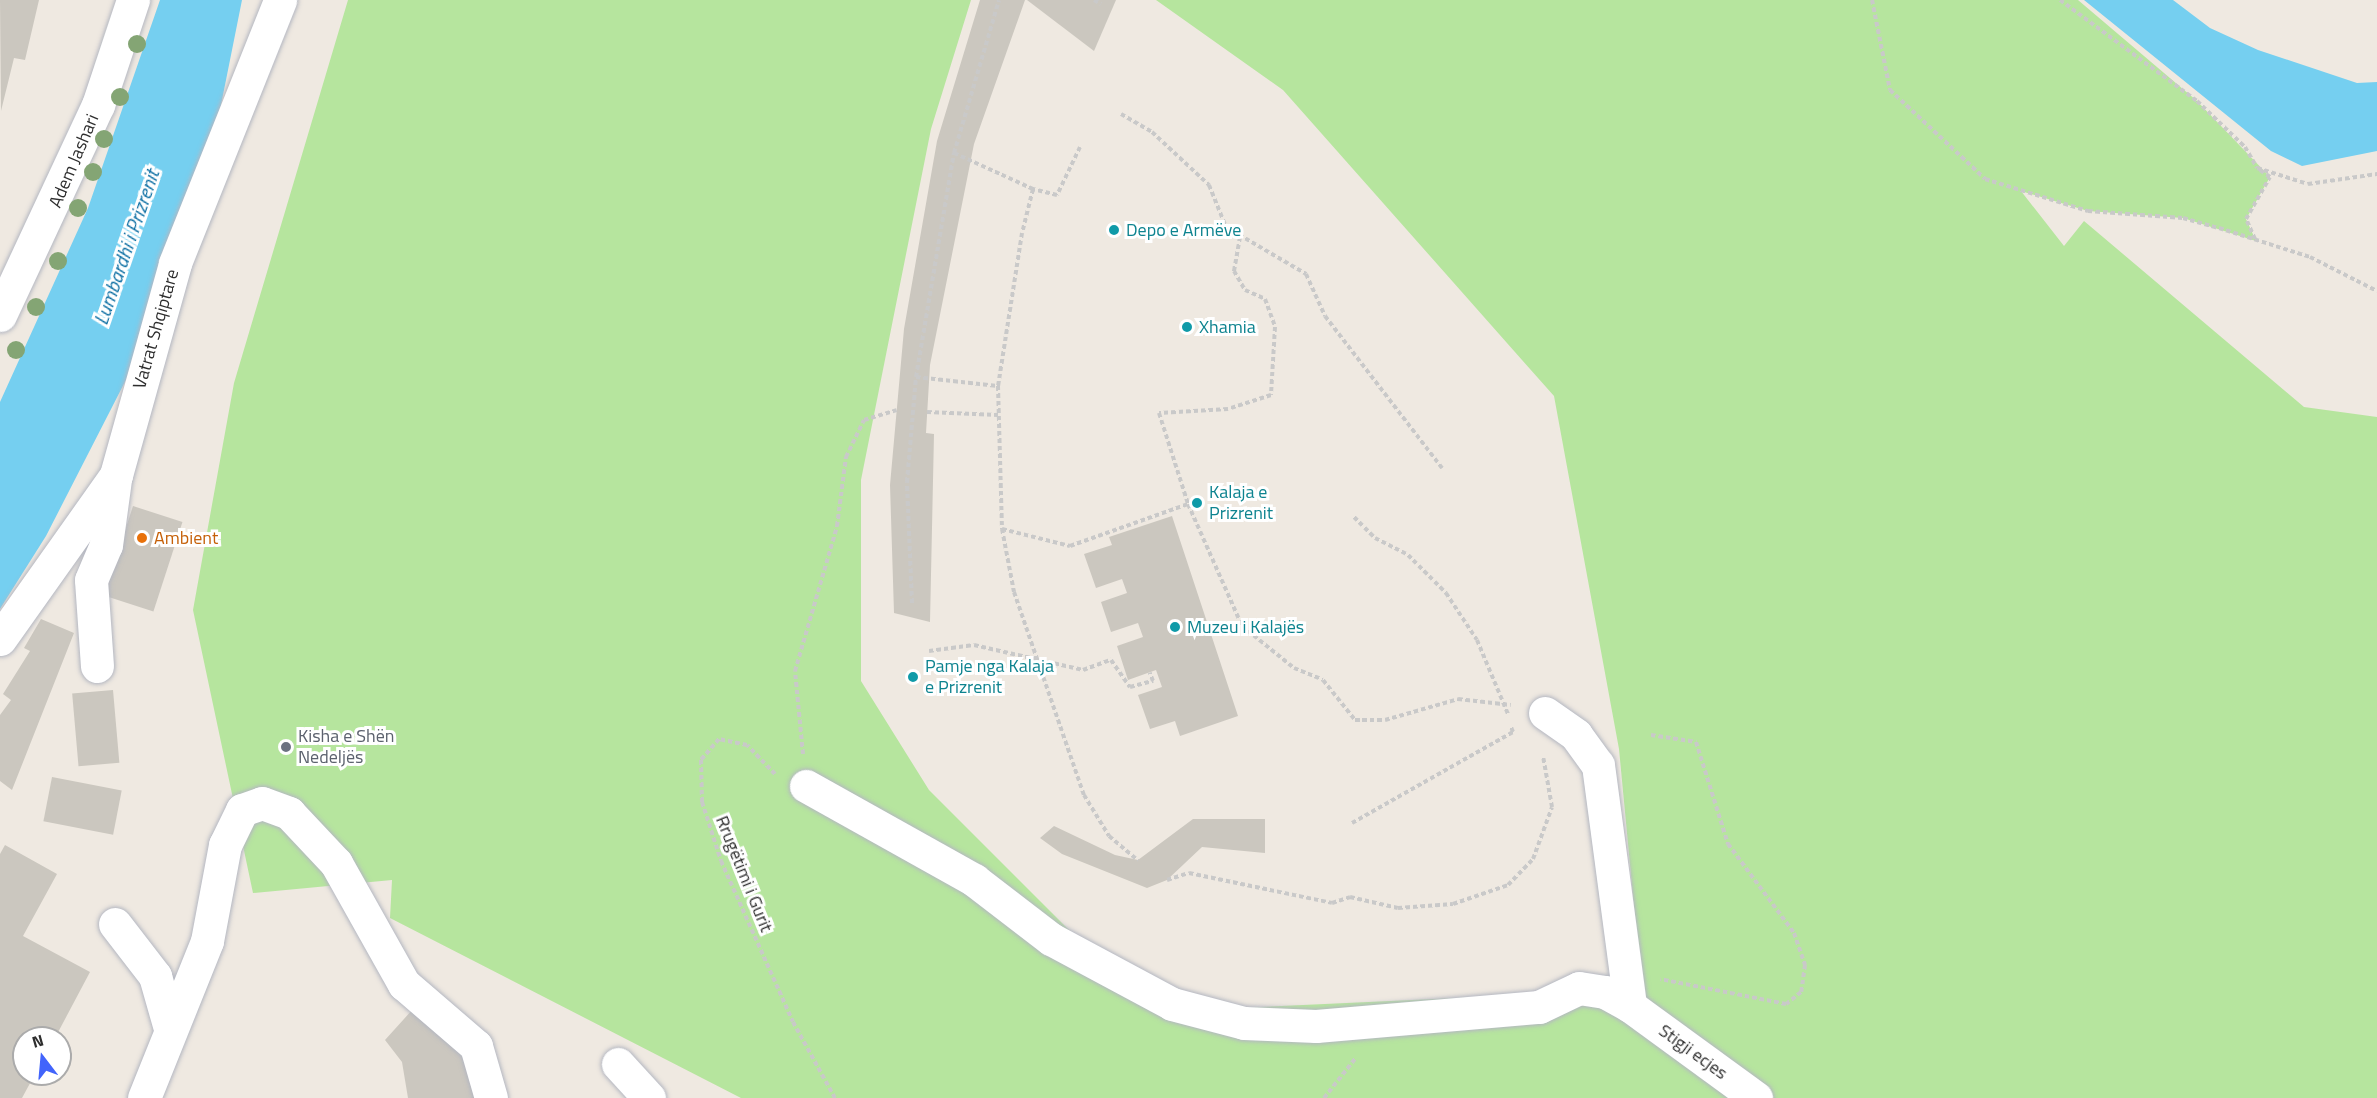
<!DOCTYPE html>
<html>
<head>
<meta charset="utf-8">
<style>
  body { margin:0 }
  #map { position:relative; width:2377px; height:1098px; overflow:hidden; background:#efe9e1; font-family:"Titillium Web",sans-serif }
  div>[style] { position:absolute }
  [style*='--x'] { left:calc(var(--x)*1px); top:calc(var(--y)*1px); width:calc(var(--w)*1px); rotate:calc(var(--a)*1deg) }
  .green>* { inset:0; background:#b6e59e }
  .water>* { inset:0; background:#75cff0 }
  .building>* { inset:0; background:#cbc7bf; transform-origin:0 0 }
  .path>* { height:4px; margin-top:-2px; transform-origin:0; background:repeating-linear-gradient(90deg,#c9c9c9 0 4.5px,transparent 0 7.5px) }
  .roads { filter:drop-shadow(0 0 2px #b4b7c1) drop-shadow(0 0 2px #b4b7c1) }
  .minor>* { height:33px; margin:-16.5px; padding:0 16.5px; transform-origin:16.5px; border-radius:16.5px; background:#fff }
  .trees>* { width:18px; height:18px; margin:-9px; border-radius:50%; background:#84a574 }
  .dots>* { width:16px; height:16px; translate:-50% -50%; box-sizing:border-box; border:3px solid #fff; border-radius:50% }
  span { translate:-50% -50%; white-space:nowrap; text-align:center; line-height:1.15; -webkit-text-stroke:6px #fff; paint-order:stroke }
  .street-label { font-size:18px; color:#2e2e2e }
  .culture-label { font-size:18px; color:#0d838f }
  .left { translate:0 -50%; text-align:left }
  .food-label { font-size:18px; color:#c56008 }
  .worship-label { font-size:18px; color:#5b616d }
  .water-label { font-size:20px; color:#0d6fa3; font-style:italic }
  .north { position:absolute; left:12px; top:1026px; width:60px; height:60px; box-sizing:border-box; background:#fff; border:2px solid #ababab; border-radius:50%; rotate:344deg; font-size:16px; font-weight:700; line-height:24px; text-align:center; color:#2e2e2e }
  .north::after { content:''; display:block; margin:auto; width:21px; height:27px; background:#4264fb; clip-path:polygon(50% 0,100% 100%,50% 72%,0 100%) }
</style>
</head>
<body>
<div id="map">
  <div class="green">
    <i style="clip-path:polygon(348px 0,971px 0,931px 129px,861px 480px,861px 681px,929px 790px,1151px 1012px,1500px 996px,1643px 1001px,1619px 749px,1554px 396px,1283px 90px,1156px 0,2078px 0,2197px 101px,2270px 177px,2246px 219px,2256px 241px,2183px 218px,2088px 211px,2021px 191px,2064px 246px,2084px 221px,2304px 407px,2377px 417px,2377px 1098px,741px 1098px,390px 918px,392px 880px,253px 893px,193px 610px,234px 383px)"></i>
  </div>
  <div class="water">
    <i style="clip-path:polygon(160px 0,242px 0,218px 120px,129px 374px,46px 536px,0 609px,0 402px,88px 208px)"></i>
    <i style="clip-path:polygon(2084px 0,2173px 0,2210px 28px,2258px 50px,2357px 83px,2377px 82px,2377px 151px,2302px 166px,2271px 151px)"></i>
  </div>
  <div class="building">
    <i style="clip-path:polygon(0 0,39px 0,25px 60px,14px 58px,1px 111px)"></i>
    <i style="clip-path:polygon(980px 0,1025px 0,974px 144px,930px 365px,926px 433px,934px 434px,930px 622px,894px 613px,890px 485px,904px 329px,937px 141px)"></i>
    <i style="clip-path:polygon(1027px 0,1116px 0,1094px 51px)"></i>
    <i style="left:133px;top:506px;width:52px;height:94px;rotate:18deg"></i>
    <i style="clip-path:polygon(1172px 516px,1238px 716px,1180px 736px,1175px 721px,1150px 729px,1138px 695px,1162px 687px,1156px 670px,1128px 680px,1117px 646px,1143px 637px,1138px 623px,1111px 632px,1101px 602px,1127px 593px,1122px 579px,1096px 588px,1084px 554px,1112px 545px,1109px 537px)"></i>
    <i style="clip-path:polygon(41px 619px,74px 633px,12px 790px,0 781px,0 715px,11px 700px,3px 694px,30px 651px,24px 648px)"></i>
    <i style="left:113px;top:690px;width:73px;height:41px;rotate:85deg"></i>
    <i style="left:52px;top:777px;width:71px;height:45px;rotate:11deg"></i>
    <i style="clip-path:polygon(1193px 819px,1265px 819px,1265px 853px,1202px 847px,1167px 880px,1147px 888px,1062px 854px,1040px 838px,1054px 826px,1115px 855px,1138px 860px)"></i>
    <i style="clip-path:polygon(5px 845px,57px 874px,23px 936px,90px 972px,55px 1038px,24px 1038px,24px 1074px,35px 1074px,22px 1098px,0 1098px,0 854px)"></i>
    <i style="clip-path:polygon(413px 1009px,479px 1069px,480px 1098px,408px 1098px,402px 1062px,385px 1040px)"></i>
  </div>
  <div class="path">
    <i style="--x:1094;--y:0;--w:8;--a:30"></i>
    <i style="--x:1872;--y:0;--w:92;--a:78.7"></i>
    <i style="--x:1890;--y:90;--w:130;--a:43.1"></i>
    <i style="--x:1985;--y:179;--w:108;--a:17.3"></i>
    <i style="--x:2088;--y:211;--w:95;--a:4.2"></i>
    <i style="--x:2183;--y:218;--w:37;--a:16"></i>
    <i style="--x:2219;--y:228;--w:96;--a:17.7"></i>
    <i style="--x:2310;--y:257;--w:75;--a:26.9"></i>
    <i style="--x:2060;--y:0;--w:170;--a:36.4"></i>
    <i style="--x:2197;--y:101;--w:66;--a:43.8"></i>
    <i style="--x:2245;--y:147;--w:24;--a:60"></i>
    <i style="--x:2257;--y:168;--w:53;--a:17.4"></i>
    <i style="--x:2308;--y:184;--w:70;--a:-8.2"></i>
    <i style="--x:1121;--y:114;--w:36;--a:30"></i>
    <i style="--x:1152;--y:132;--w:78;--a:42.9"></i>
    <i style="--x:1209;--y:185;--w:45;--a:68"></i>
    <i style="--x:1226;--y:227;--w:93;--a:30.4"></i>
    <i style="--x:1306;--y:274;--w:46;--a:65.7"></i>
    <i style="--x:1325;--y:316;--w:192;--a:52.4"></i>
    <i style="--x:1080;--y:147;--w:53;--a:115.6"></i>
    <i style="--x:1057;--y:195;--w:25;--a:-166"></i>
    <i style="--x:1033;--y:189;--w:45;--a:104"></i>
    <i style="--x:1022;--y:233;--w:155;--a:98.9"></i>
    <i style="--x:998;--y:386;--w:143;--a:88.4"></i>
    <i style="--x:1002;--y:529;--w:64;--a:79.2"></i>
    <i style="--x:1014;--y:592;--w:215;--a:71"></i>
    <i style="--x:1084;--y:795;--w:48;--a:58.6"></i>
    <i style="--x:1109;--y:836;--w:38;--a:40"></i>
    <i style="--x:954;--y:153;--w:87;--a:24.5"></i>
    <i style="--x:1240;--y:237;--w:35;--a:100"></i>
    <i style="--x:1234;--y:271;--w:22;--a:60"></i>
    <i style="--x:1245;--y:290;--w:22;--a:24"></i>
    <i style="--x:1265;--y:299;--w:30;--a:70"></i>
    <i style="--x:1275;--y:327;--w:68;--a:93.4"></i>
    <i style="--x:1271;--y:395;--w:45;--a:162"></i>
    <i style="--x:1228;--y:409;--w:69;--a:176.7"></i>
    <i style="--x:1159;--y:413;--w:96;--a:72.3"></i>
    <i style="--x:1188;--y:504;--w:133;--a:66.1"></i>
    <i style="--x:1242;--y:626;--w:67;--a:38.9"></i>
    <i style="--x:1294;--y:668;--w:31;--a:22"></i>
    <i style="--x:1323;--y:680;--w:51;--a:51.3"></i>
    <i style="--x:1355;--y:720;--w:30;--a:0"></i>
    <i style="--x:1385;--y:720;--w:76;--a:-16"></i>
    <i style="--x:1458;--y:699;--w:53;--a:6.5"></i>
    <i style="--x:2255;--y:239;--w:22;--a:-114"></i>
    <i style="--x:2246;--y:219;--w:48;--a:-60.3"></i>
    <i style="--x:2270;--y:177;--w:12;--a:-145"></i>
    <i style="--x:916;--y:377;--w:82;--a:6.3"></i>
    <i style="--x:927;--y:412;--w:71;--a:2.4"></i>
    <i style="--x:1354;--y:517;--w:30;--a:45"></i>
    <i style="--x:1375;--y:538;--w:37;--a:27"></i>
    <i style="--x:1408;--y:555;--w:54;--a:45"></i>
    <i style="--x:1446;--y:593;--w:56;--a:56.6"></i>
    <i style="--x:1477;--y:640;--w:80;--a:67.3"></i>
    <i style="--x:1002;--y:529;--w:70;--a:14"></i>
    <i style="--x:1070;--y:546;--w:125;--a:-19.6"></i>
    <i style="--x:912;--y:603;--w:121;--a:-92.4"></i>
    <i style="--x:907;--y:482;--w:105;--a:-85.1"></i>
    <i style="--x:916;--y:377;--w:227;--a:-80.4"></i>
    <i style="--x:954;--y:153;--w:159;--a:-73.6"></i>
    <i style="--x:929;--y:651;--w:45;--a:-7.6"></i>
    <i style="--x:974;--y:645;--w:112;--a:12.9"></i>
    <i style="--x:1083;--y:670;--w:30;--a:-20"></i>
    <i style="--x:1111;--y:660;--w:33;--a:55"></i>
    <i style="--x:1130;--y:687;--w:24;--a:-15"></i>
    <i style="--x:1153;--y:681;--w:9;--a:-111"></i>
    <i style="--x:1651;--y:735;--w:46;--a:8.8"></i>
    <i style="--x:1696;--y:742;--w:107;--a:72.6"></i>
    <i style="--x:1728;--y:844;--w:111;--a:53.4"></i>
    <i style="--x:1794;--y:933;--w:34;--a:71"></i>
    <i style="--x:1805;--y:965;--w:27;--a:98"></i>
    <i style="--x:1801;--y:992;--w:19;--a:141"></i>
    <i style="--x:1786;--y:1004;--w:128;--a:-168.8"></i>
    <i style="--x:803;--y:754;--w:83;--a:-95.5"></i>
    <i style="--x:795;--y:671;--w:151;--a:-73.8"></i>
    <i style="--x:837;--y:526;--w:70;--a:-82.6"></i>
    <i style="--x:846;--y:457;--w:41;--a:-64.1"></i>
    <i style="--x:864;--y:420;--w:34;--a:-17"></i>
    <i style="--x:775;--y:774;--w:40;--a:-134"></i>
    <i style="--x:747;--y:745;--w:29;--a:-168"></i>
    <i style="--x:719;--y:739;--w:28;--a:131"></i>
    <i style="--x:701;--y:760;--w:42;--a:88.6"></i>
    <i style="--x:702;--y:802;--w:62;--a:72.1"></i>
    <i style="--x:721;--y:861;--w:176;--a:65.9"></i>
    <i style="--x:793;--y:1022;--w:87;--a:61.1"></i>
    <i style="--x:1352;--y:823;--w:185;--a:-29.5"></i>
    <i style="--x:1513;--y:732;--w:5;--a:-112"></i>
    <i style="--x:1167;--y:880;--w:23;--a:-18"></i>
    <i style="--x:1189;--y:873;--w:146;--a:11.8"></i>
    <i style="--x:1332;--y:903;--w:19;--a:-18"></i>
    <i style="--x:1350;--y:897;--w:49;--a:12.9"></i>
    <i style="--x:1398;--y:908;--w:55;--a:-4.2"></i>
    <i style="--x:1453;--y:904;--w:58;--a:-19.1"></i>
    <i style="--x:1508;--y:885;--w:36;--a:-46"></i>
    <i style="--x:1533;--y:859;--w:55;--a:-69.9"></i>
    <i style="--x:1552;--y:807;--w:52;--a:-100"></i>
    <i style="--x:1324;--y:1098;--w:50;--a:-51.5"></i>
  </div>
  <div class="roads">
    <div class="minor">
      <i style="--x:0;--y:315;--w:232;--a:-65"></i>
      <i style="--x:98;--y:105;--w:111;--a:-71.6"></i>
      <i style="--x:0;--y:639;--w:201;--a:-54.7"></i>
      <i style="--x:116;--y:475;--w:220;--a:-74.4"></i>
      <i style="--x:175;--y:263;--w:283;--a:-68.2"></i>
      <i style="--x:97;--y:666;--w:86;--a:-94"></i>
      <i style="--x:91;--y:580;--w:38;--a:-67"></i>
      <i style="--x:106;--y:545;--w:67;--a:-82.2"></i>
      <i style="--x:1545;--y:713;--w:38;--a:35"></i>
      <i style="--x:1576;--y:735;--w:37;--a:54"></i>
      <i style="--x:1598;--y:765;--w:243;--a:82.4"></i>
      <i style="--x:806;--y:786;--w:193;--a:29.2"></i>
      <i style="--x:974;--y:880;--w:97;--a:37.5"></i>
      <i style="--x:1051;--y:939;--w:137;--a:28.2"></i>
      <i style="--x:1172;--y:1004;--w:74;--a:14.8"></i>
      <i style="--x:1244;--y:1023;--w:72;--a:2.4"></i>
      <i style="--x:1316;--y:1026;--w:224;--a:-4.9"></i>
      <i style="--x:1539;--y:1007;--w:44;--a:-25.4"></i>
      <i style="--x:1579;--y:988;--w:26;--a:9"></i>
      <i style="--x:1605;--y:992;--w:29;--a:29"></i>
      <i style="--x:1630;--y:1006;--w:156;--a:36.1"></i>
      <i style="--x:115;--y:924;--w:66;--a:52.4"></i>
      <i style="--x:155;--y:976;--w:51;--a:74.1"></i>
      <i style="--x:618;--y:1064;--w:46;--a:47.6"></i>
      <i style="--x:144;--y:1098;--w:169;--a:-68.1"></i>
      <i style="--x:207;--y:941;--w:98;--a:-79.4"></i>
      <i style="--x:225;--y:845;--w:39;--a:-64"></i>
      <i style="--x:242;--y:810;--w:21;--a:-19"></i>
      <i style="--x:262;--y:803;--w:29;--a:20"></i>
      <i style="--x:289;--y:813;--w:69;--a:46.8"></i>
      <i style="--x:336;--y:863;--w:139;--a:60.7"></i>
      <i style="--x:404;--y:984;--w:95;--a:40.7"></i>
      <i style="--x:476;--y:1046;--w:54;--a:73.9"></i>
    </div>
  </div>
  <div class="trees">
    <i style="left:137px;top:44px"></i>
    <i style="left:120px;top:97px"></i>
    <i style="left:104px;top:139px"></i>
    <i style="left:93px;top:172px"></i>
    <i style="left:78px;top:208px"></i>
    <i style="left:58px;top:261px"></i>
    <i style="left:36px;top:307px"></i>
    <i style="left:16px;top:350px"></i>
  </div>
  <div class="dots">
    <i style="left:1114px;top:230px;background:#0f9aa8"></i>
    <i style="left:1187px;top:327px;background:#0f9aa8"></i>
    <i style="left:1197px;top:503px;background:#0f9aa8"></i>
    <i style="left:142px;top:538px;background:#e8710a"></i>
    <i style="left:1175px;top:627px;background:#0f9aa8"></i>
    <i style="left:913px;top:677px;background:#0f9aa8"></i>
    <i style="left:286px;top:747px;background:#6b7280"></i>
  </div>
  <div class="street-label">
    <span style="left:74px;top:161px;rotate:-67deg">Adem Jashari</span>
    <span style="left:156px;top:329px;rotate:-74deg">Vatrat Shqiptare</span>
    <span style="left:744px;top:874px;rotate:68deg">Rrugëtimi i Gurit</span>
    <span style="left:1693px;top:1052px;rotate:36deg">Stigji ecjes</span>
  </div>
  <div class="culture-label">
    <span class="left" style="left:1126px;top:230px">Depo e Armëve</span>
    <span class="left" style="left:1199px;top:327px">Xhamia</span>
    <span class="left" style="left:1209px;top:503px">Kalaja e<br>Prizrenit</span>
    <span class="left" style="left:1187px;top:627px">Muzeu i Kalajës</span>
    <span class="left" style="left:925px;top:677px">Pamje nga Kalaja<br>e Prizrenit</span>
  </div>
  <div class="food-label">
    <span class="left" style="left:154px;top:538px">Ambient</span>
  </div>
  <div class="worship-label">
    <span class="left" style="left:298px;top:747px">Kisha e Shën<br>Nedeljës</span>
  </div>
  <div class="water-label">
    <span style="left:126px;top:247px;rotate:-71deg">Lumbardhi i Prizrenit</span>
  </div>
  <div class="north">N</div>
</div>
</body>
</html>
